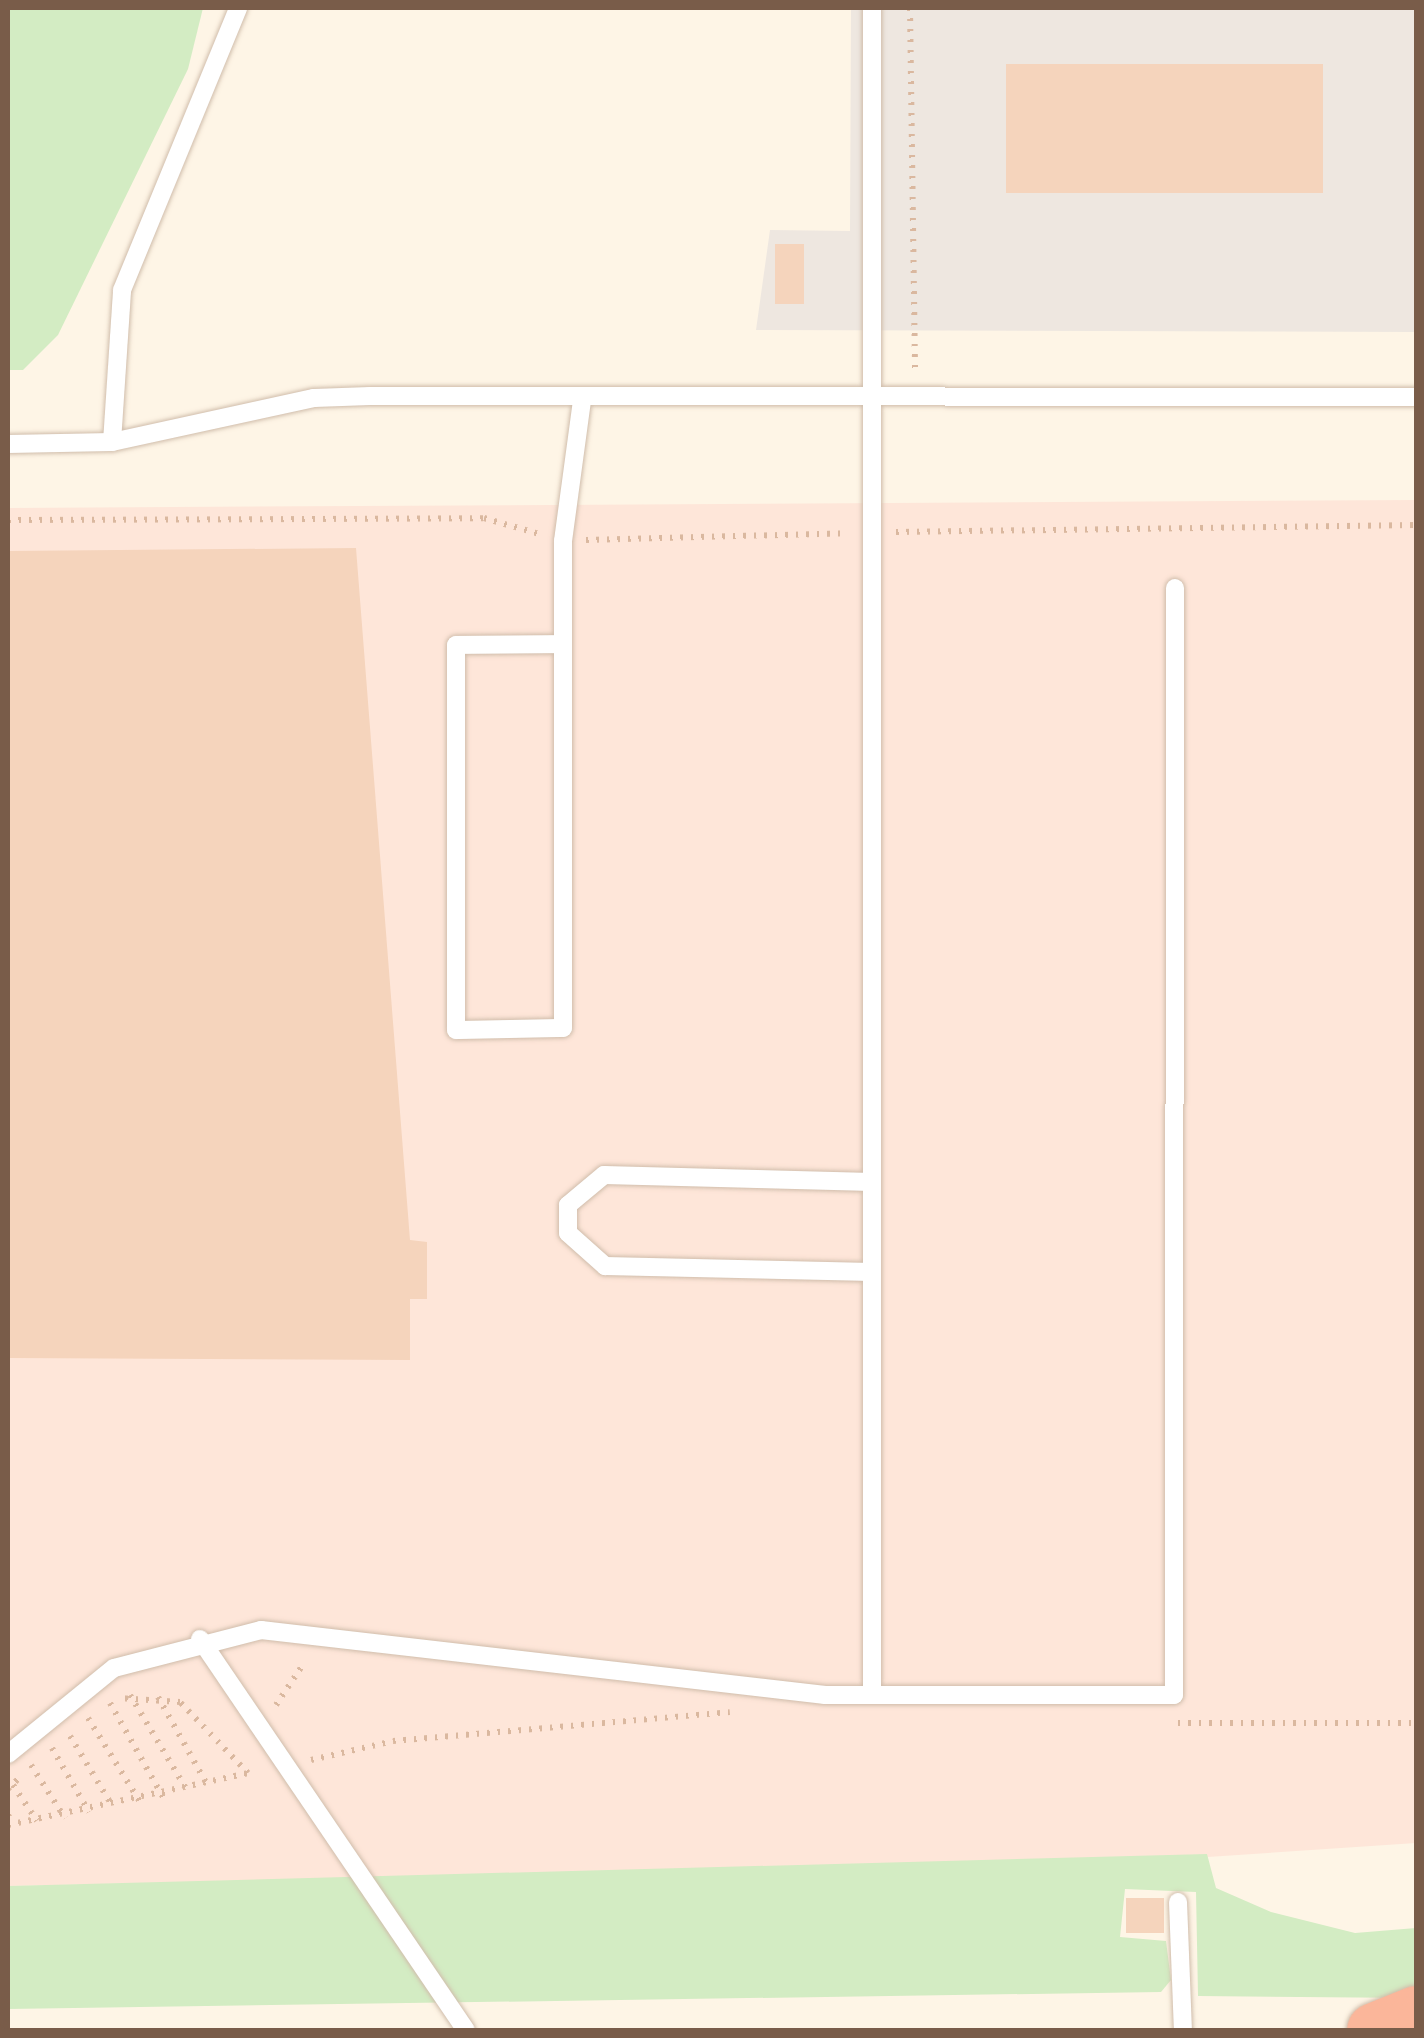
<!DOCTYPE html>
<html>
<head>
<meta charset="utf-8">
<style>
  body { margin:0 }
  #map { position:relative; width:1424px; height:2038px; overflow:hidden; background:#fef5e6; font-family:Roboto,sans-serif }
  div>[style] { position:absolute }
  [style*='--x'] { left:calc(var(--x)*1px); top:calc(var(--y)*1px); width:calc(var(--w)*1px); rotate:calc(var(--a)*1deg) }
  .commercial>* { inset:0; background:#fee6d9 }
  .industrial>* { inset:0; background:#eee7e0 }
  .green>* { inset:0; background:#d3ecc3 }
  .building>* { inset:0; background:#f5d4bc; transform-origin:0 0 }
  .path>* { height:6px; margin-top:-3px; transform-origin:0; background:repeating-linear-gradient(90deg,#dab89f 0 2.5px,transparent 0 10.5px) }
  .roads { filter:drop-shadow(0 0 2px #d0bdab) drop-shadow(0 0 2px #d0bdab) }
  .lane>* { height:18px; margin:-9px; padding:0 9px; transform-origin:9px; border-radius:9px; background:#fff }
  .highway>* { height:55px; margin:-27.5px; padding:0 27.5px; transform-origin:27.5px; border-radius:27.5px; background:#fbb69a }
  span { translate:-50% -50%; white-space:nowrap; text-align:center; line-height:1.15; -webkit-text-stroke:10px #fff9ee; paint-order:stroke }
  .frame { position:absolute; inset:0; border:10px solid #795c49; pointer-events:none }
</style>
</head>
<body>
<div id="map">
  <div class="commercial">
    <i style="clip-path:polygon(1416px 500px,1416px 1843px,1132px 1862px,8px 1886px,8px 508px)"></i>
  </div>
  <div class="industrial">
    <i style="clip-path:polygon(851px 8px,1416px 8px,1416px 332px,756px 330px,770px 230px,850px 231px)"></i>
  </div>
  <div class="green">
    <i style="clip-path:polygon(8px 8px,203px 8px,188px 69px,58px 335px,23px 370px,8px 370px)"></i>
    <i style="clip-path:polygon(1207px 1854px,1216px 1888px,1271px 1912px,1355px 1933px,1416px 1928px,1416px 1998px,1198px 1996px,1196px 1892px,1125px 1889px,1120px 1937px,1166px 1941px,1171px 1980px,1161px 1992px,8px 2009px,8px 1886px)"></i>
  </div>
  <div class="building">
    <i style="left:1006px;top:64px;width:317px;height:129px"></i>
    <i style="left:775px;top:244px;width:29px;height:60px"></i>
    <i style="clip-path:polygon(356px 548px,410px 1240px,427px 1242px,427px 1299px,410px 1299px,410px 1360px,8px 1358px,8px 551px)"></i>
    <i style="left:1126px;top:1898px;width:38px;height:35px"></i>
  </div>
  <div class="path">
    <i style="--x:910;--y:8;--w:362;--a:89.2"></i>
    <i style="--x:8;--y:520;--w:476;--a:-0.2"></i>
    <i style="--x:484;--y:518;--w:57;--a:16.2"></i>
    <i style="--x:896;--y:532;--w:520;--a:-0.77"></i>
    <i style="--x:586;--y:540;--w:262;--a:-1.5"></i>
    <i style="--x:130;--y:1695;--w:113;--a:59.1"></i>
    <i style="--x:158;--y:1697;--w:104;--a:60.7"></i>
    <i style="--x:110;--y:1703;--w:108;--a:60.6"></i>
    <i style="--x:276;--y:1705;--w:50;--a:-56.3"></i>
    <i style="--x:88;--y:1718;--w:99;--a:58.2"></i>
    <i style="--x:1178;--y:1723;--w:238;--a:0"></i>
    <i style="--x:70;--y:1736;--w:83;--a:58.8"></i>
    <i style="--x:52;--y:1748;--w:74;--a:60"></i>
    <i style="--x:311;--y:1760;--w:84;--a:-13"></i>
    <i style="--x:393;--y:1741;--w:338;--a:-4.9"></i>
    <i style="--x:31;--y:1765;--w:63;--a:57.3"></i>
    <i style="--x:13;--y:1785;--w:43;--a:56.3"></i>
    <i style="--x:8;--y:1789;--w:18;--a:-45"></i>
    <i style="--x:8;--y:1815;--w:10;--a:61"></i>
    <i style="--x:8;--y:1825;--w:246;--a:-12.2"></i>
    <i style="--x:248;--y:1773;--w:98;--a:-133.8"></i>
    <i style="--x:180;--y:1702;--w:62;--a:-176.3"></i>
  </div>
  <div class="roads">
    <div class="lane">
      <i style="--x:872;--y:8;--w:1684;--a:90"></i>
      <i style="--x:112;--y:442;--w:152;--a:-86.2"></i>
      <i style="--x:122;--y:290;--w:305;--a:-67.6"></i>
      <i style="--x:8;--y:444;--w:104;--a:-1.1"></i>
      <i style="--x:112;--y:442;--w:207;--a:-12.3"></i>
      <i style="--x:314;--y:398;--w:56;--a:-2"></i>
      <i style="--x:370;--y:396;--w:1046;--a:0.05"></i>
      <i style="--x:563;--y:644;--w:107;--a:179.5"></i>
      <i style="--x:456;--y:645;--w:385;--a:90"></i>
      <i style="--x:456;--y:1030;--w:107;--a:-1.1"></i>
      <i style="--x:563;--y:1028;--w:487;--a:-90"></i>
      <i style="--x:563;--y:541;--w:142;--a:-82.3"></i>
      <i style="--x:872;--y:1182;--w:268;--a:-178.5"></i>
      <i style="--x:604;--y:1175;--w:47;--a:140.2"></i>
      <i style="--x:568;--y:1205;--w:28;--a:90"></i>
      <i style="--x:568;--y:1233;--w:50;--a:41.7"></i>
      <i style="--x:605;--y:1266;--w:267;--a:1.3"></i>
      <i style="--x:200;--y:1639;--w:473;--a:55.8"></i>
      <i style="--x:8;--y:1754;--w:136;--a:-39.1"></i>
      <i style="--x:114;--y:1668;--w:152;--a:-14.5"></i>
      <i style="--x:261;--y:1630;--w:568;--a:6.57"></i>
      <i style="--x:825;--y:1695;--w:349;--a:0"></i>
      <i style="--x:1174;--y:1695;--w:1107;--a:-89.95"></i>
      <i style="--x:1178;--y:1902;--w:128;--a:87.8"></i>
    </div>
    <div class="highway">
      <i style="--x:1374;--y:2030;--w:45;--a:-22"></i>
    </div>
  </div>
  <div class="frame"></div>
</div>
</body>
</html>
